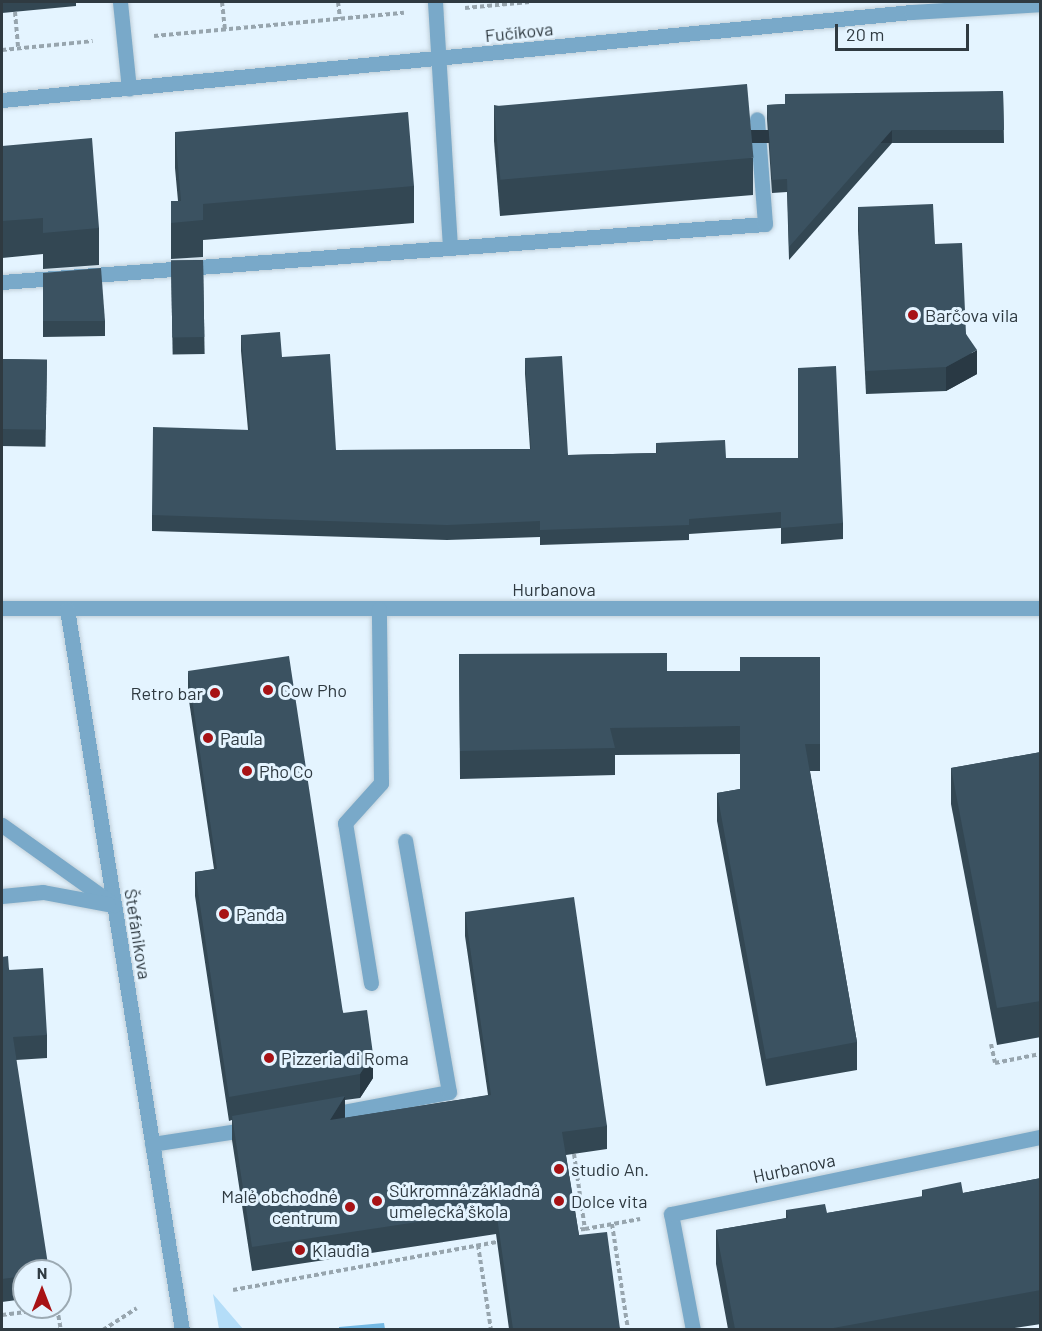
<!DOCTYPE html>
<html>
<head>
<meta charset="utf-8">
<style>
  body { margin:0 }
  #map { position:relative; width:1042px; height:1331px; overflow:hidden; background:#e4f4ff; font-family:Barlow,sans-serif }
  div>[style] { position:absolute }
  [style*='--x'] { left:calc(var(--x)*1px); top:calc(var(--y)*1px); width:calc(var(--w)*1px); rotate:calc(var(--a)*1deg) }
  .green>* { inset:0; background:#b4ddf8 }
  .water>* { inset:0; background:#74b9e4 }
  .path>* { height:4px; margin-top:-2px; transform-origin:0; background:repeating-linear-gradient(90deg,#97a5ae 0 4.5px,transparent 0 7.5px) }
  .roads { filter:drop-shadow(0 0 2px #c0cfd9) drop-shadow(0 0 2px #c0cfd9) }
  .minor>* { height:15px; margin:-7.5px; padding:0 7.5px; transform-origin:7.5px; border-radius:7.5px; background:#79a9c9 }
  .wall>* { inset:0; background:#334753; transform-origin:0 0 }
  .shaded-wall>* { inset:0; background:#293944; transform-origin:0 0 }
  .building>* { inset:0; background:#3b5261; transform-origin:0 0 }
  .dots>* { width:16px; height:16px; translate:-50% -50%; box-sizing:border-box; border:3px solid #e4f4ff; border-radius:50% }
  span { translate:-50% -50%; white-space:nowrap; text-align:center; line-height:1.15; -webkit-text-stroke:6px #e4f4ff; paint-order:stroke }
  .street-label { font-size:18px; color:#2f3a41 }
  .poi-label { font-size:18px; color:#2f3a41 }
  .left { translate:0 -50%; text-align:left }
  .right { translate:-100% -50%; text-align:right }
  .frame { position:absolute; inset:0; border:3px solid #2f3a41; pointer-events:none }
  .north { position:absolute; left:12px; top:1259px; width:60px; height:60px; box-sizing:border-box; background:#e4f4ff; border:2px solid #9caab3; border-radius:50%; rotate:0deg; font-size:16px; font-weight:700; line-height:24px; text-align:center; color:#2f3a41 }
  .north::after { content:''; display:block; margin:auto; width:21px; height:27px; background:#a71215; clip-path:polygon(50% 0,100% 100%,50% 72%,0 100%) }
  .scale { position:absolute; left:835px; top:24px; width:134px; height:27px; box-sizing:border-box; border:3px solid #2f3a41; border-top:0; padding-left:8px; font-size:18px; line-height:21px; white-space:nowrap; color:#2f3a41; -webkit-text-stroke:4px #e4f4ff; paint-order:stroke }
</style>
</head>
<body>
<div id="map">
  <div class="green">
    <i style="clip-path:polygon(213px 1294px,243px 1329px,219px 1329px)"></i>
  </div>
  <div class="water">
    <i style="clip-path:polygon(384px 1323px,385px 1329px,339px 1329px,339px 1327px)"></i>
  </div>
  <div class="path">
    <i style="--x:222;--y:2;--w:28;--a:84"></i>
    <i style="--x:338;--y:2;--w:17;--a:83"></i>
    <i style="--x:465;--y:8;--w:65;--a:-5.3"></i>
    <i style="--x:15;--y:12;--w:36;--a:85"></i>
    <i style="--x:154;--y:36;--w:251;--a:-5.3"></i>
    <i style="--x:2;--y:50;--w:91;--a:-5.6"></i>
    <i style="--x:991;--y:1044;--w:19;--a:78"></i>
    <i style="--x:995;--y:1063;--w:46;--a:-11.3"></i>
    <i style="--x:574;--y:1154;--w:76;--a:81.7"></i>
    <i style="--x:585;--y:1229;--w:11;--a:175"></i>
    <i style="--x:612;--y:1224;--w:107;--a:81.4"></i>
    <i style="--x:585;--y:1229;--w:56;--a:-10.3"></i>
    <i style="--x:478;--y:1245;--w:86;--a:81.3"></i>
    <i style="--x:233;--y:1290;--w:268;--a:-10.3"></i>
    <i style="--x:2;--y:1315;--w:55;--a:-7.3"></i>
    <i style="--x:57;--y:1308;--w:22;--a:80"></i>
    <i style="--x:103;--y:1330;--w:40;--a:-32.9"></i>
  </div>
  <div class="roads">
    <div class="minor">
      <i style="--x:120;--y:2;--w:87;--a:84.1"></i>
      <i style="--x:435;--y:2;--w:246;--a:86.5"></i>
      <i style="--x:2;--y:100;--w:913;--a:-5.53"></i>
      <i style="--x:911;--y:12;--w:129;--a:-3.5"></i>
      <i style="--x:2;--y:282;--w:765;--a:-4.35"></i>
      <i style="--x:765;--y:224;--w:105;--a:-94.4"></i>
      <i style="--x:2;--y:608;--w:1038;--a:0"></i>
      <i style="--x:67;--y:609;--w:730;--a:80.94"></i>
      <i style="--x:2;--y:825;--w:138;--a:35.5"></i>
      <i style="--x:2;--y:896;--w:41;--a:-5.6"></i>
      <i style="--x:43;--y:892;--w:66;--a:10.5"></i>
      <i style="--x:371;--y:983;--w:162;--a:-99.2"></i>
      <i style="--x:345;--y:823;--w:54;--a:-48"></i>
      <i style="--x:381;--y:783;--w:174;--a:-90.7"></i>
      <i style="--x:327;--y:1115;--w:124;--a:-10.7"></i>
      <i style="--x:449;--y:1092;--w:255;--a:-99.9"></i>
      <i style="--x:152;--y:1144;--w:99;--a:-8.7"></i>
      <i style="--x:693;--y:1330;--w:118;--a:-100.7"></i>
      <i style="--x:671;--y:1214;--w:377;--a:-11.8"></i>
    </div>
  </div>
  <div class="wall">
    <i style="clip-path:polygon(2px 2px,76px 2px,76px 6px,2px 13px)"></i>
    <i style="clip-path:polygon(1003px 91px,1004px 143px,892px 143px,789px 260px,787px 192px,772px 193px,767px 119px,767px 105px)"></i>
    <i style="clip-path:polygon(494px 105px,753px 158px,753px 195px,500px 216px,494px 141px)"></i>
    <i style="clip-path:polygon(175px 132px,414px 186px,414px 223px,203px 240px,203px 257px,171px 259px,171px 201px,178px 201px,175px 168px)"></i>
    <i style="clip-path:polygon(2px 146px,99px 228px,99px 265px,43px 269px,43px 254px,2px 258px)"></i>
    <i style="clip-path:polygon(858px 207px,935px 244px,966px 334px,977px 374px,946px 391px,866px 394px,858px 231px)"></i>
    <i style="left:203px;top:260px;width:94px;height:32px;rotate:89deg"></i>
    <i style="clip-path:polygon(43px 273px,105px 321px,105px 336px,43px 337px)"></i>
    <i style="clip-path:polygon(241px 335px,282px 357px,336px 450px,530px 449px,525px 374px,525px 358px,568px 455px,656px 453px,656px 443px,726px 458px,843px 523px,843px 539px,781px 544px,781px 528px,689px 534px,689px 540px,540px 545px,540px 537px,447px 540px,152px 531px,152px 515px,248px 430px,241px 351px)"></i>
    <i style="left:2px;top:359px;width:45px;height:87px;rotate:1deg"></i>
    <i style="clip-path:polygon(459px 654px,667px 671px,740px 671px,820px 657px,820px 771px,810px 771px,857px 1042px,857px 1070px,766px 1086px,717px 821px,717px 793px,740px 789px,740px 754px,615px 755px,615px 775px,460px 779px)"></i>
    <i style="clip-path:polygon(188px 671px,373px 1078px,360px 1098px,345px 1100px,345px 1118px,488px 1095px,465px 936px,465px 912px,607px 1126px,607px 1149px,566px 1155px,579px 1235px,620px 1329px,509px 1329px,496px 1234px,252px 1271px,232px 1140px,232px 1120px,229px 1121px,195px 896px,195px 872px,214px 869px,188px 694px)"></i>
    <i style="clip-path:polygon(1041px 752px,1041px 1037px,997px 1045px,951px 804px,951px 768px)"></i>
    <i style="clip-path:polygon(2px 957px,47px 1035px,47px 1058px,16px 1060px,24px 1271px,24px 1299px,2px 1302px)"></i>
    <i style="clip-path:polygon(1041px 1178px,1041px 1324px,1008px 1329px,728px 1329px,716px 1264px,716px 1230px,786px 1218px,786px 1210px,827px 1213px,922px 1197px,922px 1190px,963px 1193px)"></i>
  </div>
  <div class="shaded-wall">
    <i style="left:892px;top:130px;width:13px;height:156px;rotate:90deg"></i>
    <i style="clip-path:polygon(977px 350px,977px 374px,946px 391px,946px 367px)"></i>
    <i style="clip-path:polygon(373px 1054px,373px 1078px,360px 1098px,360px 1074px)"></i>
    <i style="clip-path:polygon(345px 1096px,345px 1120px,330px 1120px)"></i>
  </div>
  <div class="building">
    <i style="left:747px;top:84px;width:74px;height:254px;rotate:85deg"></i>
    <i style="clip-path:polygon(1003px 91px,1004px 130px,892px 130px,789px 247px,787px 179px,772px 180px,767px 105px,785px 104px,785px 94px)"></i>
    <i style="clip-path:polygon(408px 112px,414px 186px,203px 204px,203px 220px,171px 223px,171px 201px,181px 201px,175px 132px)"></i>
    <i style="clip-path:polygon(92px 138px,99px 228px,43px 233px,43px 218px,2px 221px,2px 146px)"></i>
    <i style="clip-path:polygon(933px 204px,935px 244px,962px 243px,966px 334px,977px 350px,946px 367px,866px 371px,858px 207px)"></i>
    <i style="left:203px;top:260px;width:77px;height:32px;rotate:89deg"></i>
    <i style="clip-path:polygon(101px 268px,105px 321px,43px 321px,43px 273px)"></i>
    <i style="clip-path:polygon(280px 332px,282px 357px,330px 354px,336px 450px,531px 449px,525px 358px,562px 356px,568px 455px,657px 453px,656px 443px,725px 440px,726px 458px,798px 458px,798px 368px,836px 366px,843px 523px,781px 528px,781px 512px,689px 519px,689px 525px,540px 530px,540px 521px,447px 525px,152px 515px,153px 427px,250px 430px,241px 335px)"></i>
    <i style="left:2px;top:359px;width:45px;height:70px;rotate:1deg"></i>
    <i style="clip-path:polygon(667px 653px,667px 671px,740px 671px,740px 657px,820px 657px,820px 744px,805px 744px,857px 1042px,766px 1059px,717px 793px,740px 789px,740px 726px,610px 728px,615px 748px,460px 751px,459px 654px)"></i>
    <i style="clip-path:polygon(289px 656px,343px 1013px,367px 1010px,373px 1054px,360px 1074px,229px 1097px,195px 872px,217px 869px,188px 671px)"></i>
    <i style="clip-path:polygon(1041px 752px,1041px 1001px,997px 1008px,951px 768px)"></i>
    <i style="clip-path:polygon(574px 897px,607px 1126px,562px 1132px,579px 1235px,607px 1232px,620px 1329px,513px 1329px,496px 1210px,252px 1247px,232px 1116px,345px 1096px,330px 1120px,491px 1095px,465px 912px)"></i>
    <i style="clip-path:polygon(8px 956px,9px 970px,43px 968px,47px 1035px,13px 1037px,49px 1271px,24px 1271px,24px 1276px,2px 1279px,2px 957px)"></i>
    <i style="clip-path:polygon(1041px 1178px,1041px 1290px,828px 1329px,735px 1329px,716px 1230px,788px 1218px,786px 1210px,825px 1204px,827px 1213px,923px 1196px,922px 1190px,961px 1182px,963px 1193px)"></i>
  </div>
  <div class="dots">
    <i style="left:913px;top:315px;background:#a71215"></i>
    <i style="left:268px;top:690px;background:#a71215"></i>
    <i style="left:215px;top:693px;background:#a71215"></i>
    <i style="left:208px;top:738px;background:#a71215"></i>
    <i style="left:247px;top:771px;background:#a71215"></i>
    <i style="left:224px;top:914px;background:#a71215"></i>
    <i style="left:269px;top:1058px;background:#a71215"></i>
    <i style="left:559px;top:1169px;background:#a71215"></i>
    <i style="left:377px;top:1201px;background:#a71215"></i>
    <i style="left:559px;top:1201px;background:#a71215"></i>
    <i style="left:350px;top:1207px;background:#a71215"></i>
    <i style="left:300px;top:1250px;background:#a71215"></i>
  </div>
  <div class="street-label">
    <span style="left:519px;top:32px;rotate:-6deg">Fučíkova</span>
    <span style="left:554px;top:589px">Hurbanova</span>
    <span style="left:138px;top:934px;rotate:81deg">Štefánikova</span>
    <span style="left:794px;top:1168px;rotate:-12deg">Hurbanova</span>
  </div>
  <div class="poi-label">
    <span class="left" style="left:925px;top:315px">Barčova vila</span>
    <span class="left" style="left:280px;top:690px">Cow Pho</span>
    <span class="right" style="left:203px;top:693px">Retro bar</span>
    <span class="left" style="left:220px;top:738px">Paula</span>
    <span class="left" style="left:259px;top:771px">Pho Co</span>
    <span class="left" style="left:236px;top:914px">Panda</span>
    <span class="left" style="left:281px;top:1058px">Pizzeria di Roma</span>
    <span class="left" style="left:571px;top:1169px">studio An.</span>
    <span class="left" style="left:389px;top:1201px">Súkromná základná<br>umelecká škola</span>
    <span class="right" style="left:338px;top:1207px">Malé obchodné<br>centrum</span>
    <span class="left" style="left:571px;top:1201px">Dolce vita</span>
    <span class="left" style="left:312px;top:1250px">Klaudia</span>
  </div>
  <div class="frame"></div>
  <div class="north">N</div>
  <div class="scale">20 m</div>
</div>
</body>
</html>
